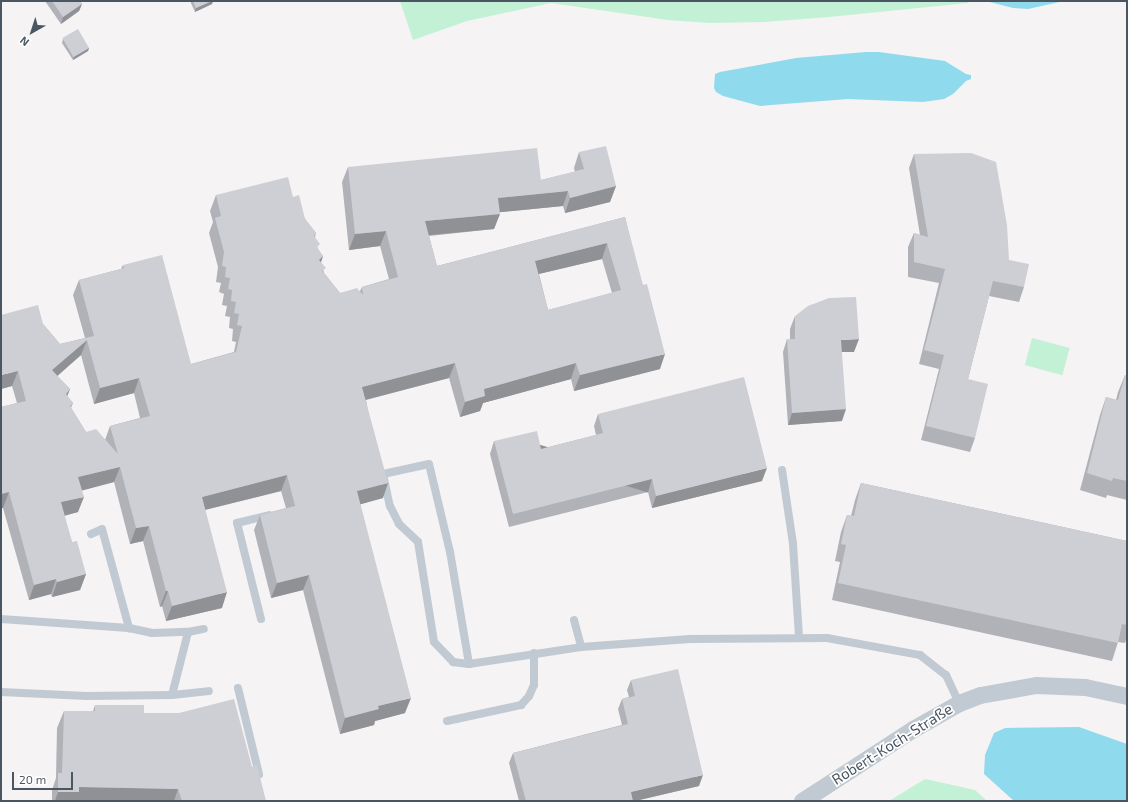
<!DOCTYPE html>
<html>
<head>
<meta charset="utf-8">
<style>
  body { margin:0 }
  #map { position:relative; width:1128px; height:802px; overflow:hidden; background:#f5f3f3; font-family:"Exo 2",sans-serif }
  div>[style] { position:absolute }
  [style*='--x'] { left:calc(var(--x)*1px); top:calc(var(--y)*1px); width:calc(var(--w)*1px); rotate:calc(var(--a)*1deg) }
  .green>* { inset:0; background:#c3f1d5; transform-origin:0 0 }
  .water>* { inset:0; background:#90daee }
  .service>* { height:8px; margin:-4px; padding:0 4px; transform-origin:4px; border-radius:4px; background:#c1cad2 }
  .minor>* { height:17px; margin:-8.5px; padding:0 8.5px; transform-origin:8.5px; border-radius:8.5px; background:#c1cad2 }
  .wall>* { inset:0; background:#b0b2b7 }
  .shaded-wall>* { inset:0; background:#909195; transform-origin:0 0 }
  .building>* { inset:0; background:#cdcfd5; transform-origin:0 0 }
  span { translate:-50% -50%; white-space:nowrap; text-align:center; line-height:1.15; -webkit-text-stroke:3.5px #fff; paint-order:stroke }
  .street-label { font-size:15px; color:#4a5661 }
  .frame { position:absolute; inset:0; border:2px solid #4a5661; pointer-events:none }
  .north { position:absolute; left:12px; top:12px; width:40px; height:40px; -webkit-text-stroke:3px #fff; paint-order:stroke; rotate:219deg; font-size:11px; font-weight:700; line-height:16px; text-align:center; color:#4a5661 }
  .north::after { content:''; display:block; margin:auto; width:14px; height:18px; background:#4a5661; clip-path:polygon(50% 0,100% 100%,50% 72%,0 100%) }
  .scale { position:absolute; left:12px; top:772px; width:61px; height:18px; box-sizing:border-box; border:2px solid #4a5661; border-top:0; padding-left:5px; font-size:12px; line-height:14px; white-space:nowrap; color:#4a5661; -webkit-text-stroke:3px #fff; paint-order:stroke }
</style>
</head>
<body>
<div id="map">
  <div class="green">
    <i style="clip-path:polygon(400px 1px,968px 1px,968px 3px,829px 17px,764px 22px,709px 23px,668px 20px,551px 3px,467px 21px,413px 40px)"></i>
    <i style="left:1032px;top:338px;width:39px;height:28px;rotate:15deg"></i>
    <i style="clip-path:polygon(925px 779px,975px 790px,987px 801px,889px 801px)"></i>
  </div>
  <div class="water">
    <i style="clip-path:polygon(986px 1px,1064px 1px,1028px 9px,1013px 8px)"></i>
    <i style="clip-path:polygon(866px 52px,879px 52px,945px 61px,966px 74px,971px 75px,971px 79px,966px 81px,953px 94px,944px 99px,923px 102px,848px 99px,760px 106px,723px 96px,716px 92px,714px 88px,715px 74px,720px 72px,796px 58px)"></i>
    <i style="clip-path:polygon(1079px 727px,1127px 744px,1127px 801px,1014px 801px,984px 774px,985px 755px,994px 733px,1005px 728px)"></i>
  </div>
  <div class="service">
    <i style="--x:782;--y:470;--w:75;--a:81.5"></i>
    <i style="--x:793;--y:544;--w:94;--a:86.3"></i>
    <i style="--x:91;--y:534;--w:12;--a:-24"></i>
    <i style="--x:102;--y:529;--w:103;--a:74.7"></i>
    <i style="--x:1;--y:619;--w:128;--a:4"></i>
    <i style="--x:129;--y:628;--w:24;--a:12"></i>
    <i style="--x:152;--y:633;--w:36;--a:-2"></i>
    <i style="--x:188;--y:632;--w:16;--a:-11"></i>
    <i style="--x:261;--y:619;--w:99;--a:-104"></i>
    <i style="--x:237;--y:523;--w:33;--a:-14"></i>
    <i style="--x:574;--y:620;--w:28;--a:75"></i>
    <i style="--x:469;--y:664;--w:114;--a:-99.6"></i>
    <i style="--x:450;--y:552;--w:90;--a:-103.4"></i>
    <i style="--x:429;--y:464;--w:47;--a:167.7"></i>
    <i style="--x:383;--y:474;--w:33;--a:78"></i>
    <i style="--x:390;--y:506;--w:20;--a:63"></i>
    <i style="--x:399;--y:524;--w:26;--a:43"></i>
    <i style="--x:418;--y:542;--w:101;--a:80.9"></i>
    <i style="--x:434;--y:642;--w:28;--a:46"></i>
    <i style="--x:453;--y:662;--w:16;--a:7"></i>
    <i style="--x:469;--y:664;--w:113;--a:-8.6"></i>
    <i style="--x:581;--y:647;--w:109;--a:-4.2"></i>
    <i style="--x:690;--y:639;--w:137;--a:-0.4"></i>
    <i style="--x:827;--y:638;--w:95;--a:10.4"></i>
    <i style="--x:920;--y:655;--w:33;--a:38"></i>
    <i style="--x:946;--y:675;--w:31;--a:65"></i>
    <i style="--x:238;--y:688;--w:89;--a:76.3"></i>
    <i style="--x:1;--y:692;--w:86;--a:2.7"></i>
    <i style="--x:87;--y:696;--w:85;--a:-0.7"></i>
    <i style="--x:172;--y:695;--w:37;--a:-6"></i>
    <i style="--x:172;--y:695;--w:65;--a:-75.7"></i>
    <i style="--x:447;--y:721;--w:76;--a:-12.2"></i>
    <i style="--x:521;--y:705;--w:12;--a:-48"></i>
    <i style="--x:529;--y:696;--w:12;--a:-66"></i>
    <i style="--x:534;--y:685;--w:32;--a:-90"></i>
  </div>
  <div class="minor">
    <i style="--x:802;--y:801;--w:132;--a:-33"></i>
    <i style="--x:913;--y:729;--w:53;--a:-29.5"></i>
    <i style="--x:959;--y:703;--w:22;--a:-21"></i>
    <i style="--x:980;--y:695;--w:57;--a:-10.1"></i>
    <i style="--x:1036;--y:685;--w:49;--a:2.3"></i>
    <i style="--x:1085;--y:687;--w:43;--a:12.1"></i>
  </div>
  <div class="wall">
    <i style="clip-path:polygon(45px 1px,80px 1px,82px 4px,79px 11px,61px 24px)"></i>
    <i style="clip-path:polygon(190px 1px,213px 1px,212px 4px,195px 12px)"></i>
    <i style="clip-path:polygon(63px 39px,89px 48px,88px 51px,73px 60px,62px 43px)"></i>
    <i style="clip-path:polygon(evenodd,579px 152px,616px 186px,610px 202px,565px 213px,563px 206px,500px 212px,494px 229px,429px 236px,437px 266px,625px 217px,660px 369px,574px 391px,571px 379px,483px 403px,480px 411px,460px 417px,449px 378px,366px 400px,383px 498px,360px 504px,405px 713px,375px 721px,374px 725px,340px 734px,303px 590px,271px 598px,254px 530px,260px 515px,286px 508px,281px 491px,205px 510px,222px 608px,166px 621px,162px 606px,160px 607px,143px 541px,130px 544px,114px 482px,82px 490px,78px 512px,64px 516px,72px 542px,86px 574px,80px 590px,52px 597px,51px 594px,29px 600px,3px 508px,1px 508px,1px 407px,17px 403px,12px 386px,1px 389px,43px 324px,60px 344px,85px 338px,73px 295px,79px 280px,121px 269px,123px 265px,191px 364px,234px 352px,236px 342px,232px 341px,233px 329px,229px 328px,230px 317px,225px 316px,227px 306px,222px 305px,224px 294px,219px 292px,221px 283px,216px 282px,218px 267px,209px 233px,213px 222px,210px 211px,216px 195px,293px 197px,305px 219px,316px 233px,315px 237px,318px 250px,323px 256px,321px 262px,324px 273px,340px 293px,360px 291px,362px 287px,389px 279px,380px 246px,349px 250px,342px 182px,348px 167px,541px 180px,575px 172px,574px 168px,579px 152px,602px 259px,612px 293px,548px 310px,539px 274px,602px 259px,579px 152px,81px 355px,94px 404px,134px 393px,140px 418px,110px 426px,105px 440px,86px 432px,71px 408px,73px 403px,67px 396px,70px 389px,57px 376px,81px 355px)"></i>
    <i style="clip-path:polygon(914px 154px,1009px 260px,1024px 287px,1019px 302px,989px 296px,968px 379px,975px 438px,970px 452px,921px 440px,939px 369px,919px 364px,939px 283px,908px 277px,908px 247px,914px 233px,920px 235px,909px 168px)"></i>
    <i style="clip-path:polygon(795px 316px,854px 352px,842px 352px,842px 421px,788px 425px,783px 352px,787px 339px,790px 339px,790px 329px)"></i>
    <i style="clip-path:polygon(1125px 375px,1127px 375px,1127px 500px,1107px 495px,1106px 498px,1080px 490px,1100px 415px,1106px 397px,1116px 400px,1118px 392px)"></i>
    <i style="clip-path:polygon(598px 414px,762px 481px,652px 508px,648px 492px,509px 527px,490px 454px,494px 441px,541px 449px,596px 435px,594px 426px)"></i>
    <i style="clip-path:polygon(861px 483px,1127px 541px,1127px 637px,1125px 643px,1118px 642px,1112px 661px,832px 600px,840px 562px,835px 561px,841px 532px,847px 515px,851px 516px,855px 500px)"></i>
    <i style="clip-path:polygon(631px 680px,699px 786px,635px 801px,519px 801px,509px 763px,513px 753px,622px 725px,618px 709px,622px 699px,629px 697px,627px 690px)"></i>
    <i style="clip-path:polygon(95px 705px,144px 713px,252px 767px,266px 801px,52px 801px,52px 790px,56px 778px,57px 728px,64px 711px,93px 711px)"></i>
  </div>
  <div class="shaded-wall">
    <i style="clip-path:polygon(212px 1px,213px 1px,212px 4px,195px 12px,196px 8px)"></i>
    <i style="clip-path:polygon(82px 4px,79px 11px,61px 24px,63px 17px)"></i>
    <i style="clip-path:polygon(89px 48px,88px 51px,73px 60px,74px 57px)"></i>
    <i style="clip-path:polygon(616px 186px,610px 202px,565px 213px,570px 198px)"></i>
    <i style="clip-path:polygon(568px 191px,563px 206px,492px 213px,498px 198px)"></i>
    <i style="clip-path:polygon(500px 214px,494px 229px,420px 236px,425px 221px)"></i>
    <i style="clip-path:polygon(386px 231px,380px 246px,349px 250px,355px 234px)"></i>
    <i style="clip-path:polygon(607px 243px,602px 259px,530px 276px,535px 261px)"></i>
    <i style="clip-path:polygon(323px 256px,318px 271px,319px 260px)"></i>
    <i style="clip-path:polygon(859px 339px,854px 352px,836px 352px,841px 340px)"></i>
    <i style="clip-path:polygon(87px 340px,81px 355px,46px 386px,52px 370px)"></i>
    <i style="clip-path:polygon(665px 354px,660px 369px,574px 391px,580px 375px)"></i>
    <i style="clip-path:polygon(455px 363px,449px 378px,357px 402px,362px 387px)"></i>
    <i style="clip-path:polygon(576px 363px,571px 379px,483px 403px,480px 411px,460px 417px,465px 402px,484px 389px)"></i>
    <i style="clip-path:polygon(18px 371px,12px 386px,1px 389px,1px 375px)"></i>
    <i style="clip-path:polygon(139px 378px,134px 393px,94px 404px,100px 388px)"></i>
    <i style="clip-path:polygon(70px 389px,64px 404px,66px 394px)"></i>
    <i style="clip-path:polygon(846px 409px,842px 421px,788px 425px,792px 413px)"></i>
    <i style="clip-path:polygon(120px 467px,114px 482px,73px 493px,78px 477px)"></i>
    <i style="clip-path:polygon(767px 468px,762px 481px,652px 508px,656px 496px)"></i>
    <i style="clip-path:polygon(287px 475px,281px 491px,196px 512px,202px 497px)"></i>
    <i style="left:652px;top:479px;width:14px;height:143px;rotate:107deg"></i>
    <i style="clip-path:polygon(388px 483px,383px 498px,351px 507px,357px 491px)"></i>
    <i style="clip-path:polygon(9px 492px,3px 508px,1px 508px,1px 494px)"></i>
    <i style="clip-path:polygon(84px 497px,78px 512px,55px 518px,61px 502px)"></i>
    <i style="clip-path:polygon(149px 526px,143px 541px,130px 544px,136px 528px)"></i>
    <i style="clip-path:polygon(86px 574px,80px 590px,52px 597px,57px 582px)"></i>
    <i style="clip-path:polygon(309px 575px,303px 590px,271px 598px,277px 583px)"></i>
    <i style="clip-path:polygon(56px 579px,51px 594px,29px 600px,34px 585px)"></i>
    <i style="clip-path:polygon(166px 591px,168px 591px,162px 606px,160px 607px)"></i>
    <i style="clip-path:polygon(227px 592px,222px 608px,166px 621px,172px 606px)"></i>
    <i style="clip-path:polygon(411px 698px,405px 713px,375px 721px,374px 725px,340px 734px,345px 718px,378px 706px)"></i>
    <i style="clip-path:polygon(703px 775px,699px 786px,635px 801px,628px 801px,631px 792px)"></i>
    <i style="clip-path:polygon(79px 787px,178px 789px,174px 801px,55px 801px,58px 792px)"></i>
  </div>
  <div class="building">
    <i style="clip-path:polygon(52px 1px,80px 1px,82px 4px,63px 17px)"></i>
    <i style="clip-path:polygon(193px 1px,212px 1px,196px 8px)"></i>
    <i style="left:78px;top:29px;width:22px;height:18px;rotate:60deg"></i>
    <i style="clip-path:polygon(evenodd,606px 146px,616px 186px,570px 198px,568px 191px,498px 198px,500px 214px,425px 221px,437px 266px,625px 217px,643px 285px,647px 284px,665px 354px,580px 375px,576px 363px,484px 389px,485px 396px,465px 402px,455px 363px,362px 387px,388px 483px,357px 491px,411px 698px,378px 706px,379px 709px,345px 718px,309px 575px,277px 583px,260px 515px,295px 506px,287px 475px,202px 497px,227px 592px,172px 606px,168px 591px,166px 591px,149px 526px,136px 528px,120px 467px,78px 477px,84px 497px,61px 502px,72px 542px,77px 541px,86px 574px,57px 582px,56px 579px,34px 585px,9px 492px,1px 494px,1px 407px,26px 401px,18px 371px,1px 375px,1px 315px,38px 305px,43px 324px,60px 344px,94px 336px,79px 280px,124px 268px,123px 265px,162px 255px,191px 364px,236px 352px,242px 326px,237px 325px,239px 314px,234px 313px,236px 302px,231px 301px,232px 290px,228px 289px,230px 278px,225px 277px,226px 267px,222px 266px,224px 252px,215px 218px,221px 216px,216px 195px,288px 177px,293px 197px,299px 195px,305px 219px,316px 233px,314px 236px,320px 244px,317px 247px,323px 256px,319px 260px,326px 268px,322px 271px,340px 293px,357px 288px,363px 295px,362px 287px,398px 277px,386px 231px,355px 234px,348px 167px,537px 148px,541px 180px,584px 169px,579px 152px,606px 146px,607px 243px,621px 290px,548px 310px,535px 261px,607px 243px,606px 146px,87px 340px,100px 388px,139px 378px,150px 416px,110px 426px,118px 454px,96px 429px,86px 432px,70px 406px,73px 403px,66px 394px,70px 389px,52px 370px,87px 340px)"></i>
    <i style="clip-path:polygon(971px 153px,996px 162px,1007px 225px,1009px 260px,1029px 264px,1024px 287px,993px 281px,968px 379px,988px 384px,975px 438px,926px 426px,944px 355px,924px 350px,945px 269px,914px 262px,914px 233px,928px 237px,914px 154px)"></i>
    <i style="clip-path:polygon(856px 297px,859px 339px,841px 340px,846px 409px,792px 413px,787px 339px,795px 339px,795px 316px,808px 306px,829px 298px)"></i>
    <i style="clip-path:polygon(1125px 375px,1127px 375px,1127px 481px,1113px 478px,1112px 481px,1087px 473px,1106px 397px,1118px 400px)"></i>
    <i style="clip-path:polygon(744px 377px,767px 468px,656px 496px,652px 479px,513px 514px,494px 441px,537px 431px,541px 449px,603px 433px,598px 414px)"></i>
    <i style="clip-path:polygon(861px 483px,1127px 541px,1127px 625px,1122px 624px,1118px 643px,838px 583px,846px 545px,841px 544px,847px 515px,854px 516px)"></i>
    <i style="clip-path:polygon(678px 669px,703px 775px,631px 792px,633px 801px,526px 801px,513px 753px,628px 724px,622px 699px,635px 696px,631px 680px)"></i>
    <i style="clip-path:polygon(234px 699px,252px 767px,257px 765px,266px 801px,182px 801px,178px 789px,79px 787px,79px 792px,58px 792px,58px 773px,62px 773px,64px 711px,95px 711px,95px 705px,144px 705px,144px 713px,179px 713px)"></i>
  </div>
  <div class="street-label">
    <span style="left:892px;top:744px;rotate:-32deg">Robert-Koch-Straße</span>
  </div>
  <div class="frame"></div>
  <div class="north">N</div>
  <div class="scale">20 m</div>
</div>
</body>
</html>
